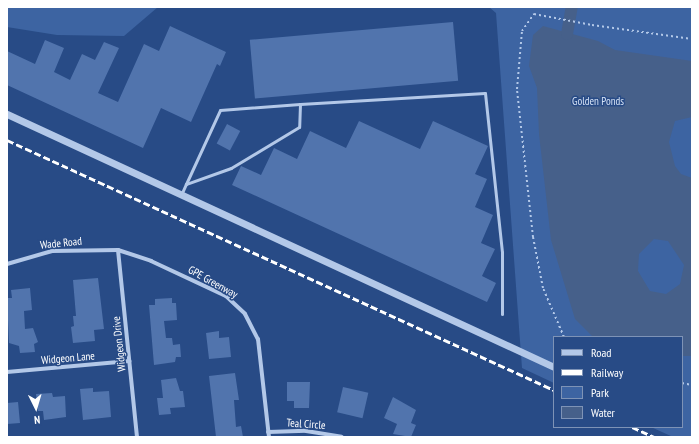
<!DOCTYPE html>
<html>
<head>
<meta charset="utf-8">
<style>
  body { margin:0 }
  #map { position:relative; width:699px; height:444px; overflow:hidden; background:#284b86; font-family:"PT Sans Narrow",sans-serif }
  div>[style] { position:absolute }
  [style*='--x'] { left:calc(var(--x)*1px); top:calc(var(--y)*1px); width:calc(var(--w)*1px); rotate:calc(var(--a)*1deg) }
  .green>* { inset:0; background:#3d64a2 }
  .water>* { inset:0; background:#46608a }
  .canal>* { height:12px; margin:-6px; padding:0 6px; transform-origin:6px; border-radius:6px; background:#46608a }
  .building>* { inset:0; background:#5174ad; transform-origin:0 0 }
  .path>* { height:2px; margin-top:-1px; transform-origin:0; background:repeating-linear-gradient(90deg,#b3c8e8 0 2px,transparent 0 5px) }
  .service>* { height:3px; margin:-1.5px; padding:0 1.5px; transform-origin:1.5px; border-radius:1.5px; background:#b3c8e8 }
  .minor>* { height:4px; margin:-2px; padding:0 2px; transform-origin:2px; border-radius:2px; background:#b3c8e8 }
  .tertiary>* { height:7px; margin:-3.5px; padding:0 3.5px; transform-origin:3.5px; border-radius:3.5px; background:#b3c8e8 }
  .rail>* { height:3px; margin-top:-1.5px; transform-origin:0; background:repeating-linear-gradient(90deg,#fff 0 7px,transparent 0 10px) }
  span { translate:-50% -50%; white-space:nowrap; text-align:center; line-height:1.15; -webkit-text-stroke:3px #284b86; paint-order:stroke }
  .park-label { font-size:11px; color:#d7e3f6 }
  .street-label { font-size:11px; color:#fff }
  .frame { position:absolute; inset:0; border:8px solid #fff; pointer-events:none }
  .legend { position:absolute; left:553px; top:336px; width:130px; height:92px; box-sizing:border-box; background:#284b86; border:1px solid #7e93b6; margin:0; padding:5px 7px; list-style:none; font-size:12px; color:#fff }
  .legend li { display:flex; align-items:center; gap:8px; height:20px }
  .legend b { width:20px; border:1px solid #7e93b6 }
  .north { position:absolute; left:16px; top:388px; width:40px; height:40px; -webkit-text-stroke:3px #284b86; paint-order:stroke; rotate:175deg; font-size:11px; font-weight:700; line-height:16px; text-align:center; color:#fff }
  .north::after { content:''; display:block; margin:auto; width:14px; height:18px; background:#fff; clip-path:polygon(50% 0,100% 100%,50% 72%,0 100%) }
</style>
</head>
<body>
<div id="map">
  <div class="green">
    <i style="clip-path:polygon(7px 7px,158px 7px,124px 36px,57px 35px,7px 27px)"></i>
    <i style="clip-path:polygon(489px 7px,692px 7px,692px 437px,673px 437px,651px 427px,682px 427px,682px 337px,554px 337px,554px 383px,522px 368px,496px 13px)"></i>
  </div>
  <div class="water">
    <i style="clip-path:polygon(evenodd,543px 26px,598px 41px,615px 50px,692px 61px,692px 117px,675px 121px,669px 142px,675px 166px,681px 174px,692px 178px,692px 356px,682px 356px,682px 337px,593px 337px,575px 319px,551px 240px,539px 134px,537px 88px,529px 66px,533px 35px,543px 26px,654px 239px,668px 241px,684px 265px,680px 284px,666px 294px,650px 291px,638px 271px,639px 254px,654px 239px)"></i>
  </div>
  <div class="canal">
    <i style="--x:567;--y:34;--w:27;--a:-80"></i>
  </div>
  <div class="building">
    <i style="left:453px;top:22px;width:59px;height:204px;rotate:85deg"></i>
    <i style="clip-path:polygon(170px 26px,226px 52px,220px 66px,217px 64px,191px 122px,161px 108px,143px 148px,7px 85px,7px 51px,35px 64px,45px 40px,64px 48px,54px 72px,70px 80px,82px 54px,95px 60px,104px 42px,119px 48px,98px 93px,118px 102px,144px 44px,159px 51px)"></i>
    <i style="clip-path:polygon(359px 121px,420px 149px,433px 121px,488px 146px,475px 174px,487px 179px,475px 207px,493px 215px,481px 243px,495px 249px,482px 276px,496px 283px,487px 302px,232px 185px,241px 166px,261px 175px,274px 148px,297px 159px,310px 131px,346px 148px)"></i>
    <i style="left:227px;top:124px;width:15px;height:22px;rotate:28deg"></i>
    <i style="clip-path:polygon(98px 278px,104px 329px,94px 330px,95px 341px,73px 343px,71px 327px,74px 326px,73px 316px,76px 316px,73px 280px)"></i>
    <i style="clip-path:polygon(30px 288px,32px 310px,24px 311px,25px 329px,33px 328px,38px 342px,34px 344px,35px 352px,20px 353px,19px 346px,9px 343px,7px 298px,12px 298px,11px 290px)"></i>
    <i style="clip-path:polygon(172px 298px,172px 303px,176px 303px,177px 320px,164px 321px,166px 338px,172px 338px,173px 345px,180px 344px,181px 357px,176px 357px,175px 362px,154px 365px,149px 305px,155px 305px,155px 299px)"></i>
    <i style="clip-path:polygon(219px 331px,219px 338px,229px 337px,231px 357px,209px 359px,206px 333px)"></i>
    <i style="clip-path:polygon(235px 373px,239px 400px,234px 400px,236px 427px,241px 426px,243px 437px,216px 437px,209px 376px)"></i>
    <i style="clip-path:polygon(176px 378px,180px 391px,183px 391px,185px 407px,170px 408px,171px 414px,159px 415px,157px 398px,163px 398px,161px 380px)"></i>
    <i style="clip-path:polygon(287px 382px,310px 382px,309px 408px,294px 408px,294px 401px,287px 401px)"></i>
    <i style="left:343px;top:387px;width:26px;height:26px;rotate:13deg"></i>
    <i style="clip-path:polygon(93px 388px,93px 392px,109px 391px,111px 417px,83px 420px,80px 389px)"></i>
    <i style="clip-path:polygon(52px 393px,53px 397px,65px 396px,66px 417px,44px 420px,43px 411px,38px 411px,36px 394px)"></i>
    <i style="clip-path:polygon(393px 397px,416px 410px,411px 423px,416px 425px,411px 437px,393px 434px,397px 424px,384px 418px)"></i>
    <i style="clip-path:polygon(18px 402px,20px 423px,7px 424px,7px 403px)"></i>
  </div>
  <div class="path">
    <i style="--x:564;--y:337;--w:53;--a:-113.2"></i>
    <i style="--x:543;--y:288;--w:52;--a:-101.1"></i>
    <i style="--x:533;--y:237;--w:149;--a:-96.2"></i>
    <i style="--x:517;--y:89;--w:58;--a:-85.1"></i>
    <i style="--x:522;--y:31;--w:21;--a:-55"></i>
    <i style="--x:534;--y:14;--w:59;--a:10.7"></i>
    <i style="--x:592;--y:25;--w:101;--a:8"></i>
    <i style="--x:682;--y:383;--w:10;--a:11"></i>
  </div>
  <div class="service">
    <i style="--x:300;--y:104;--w:185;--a:-3.4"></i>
    <i style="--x:485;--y:93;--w:160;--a:83.9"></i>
    <i style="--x:502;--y:252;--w:62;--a:90"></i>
    <i style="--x:181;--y:195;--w:12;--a:-66"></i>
    <i style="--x:186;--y:184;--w:81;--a:-65.3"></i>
    <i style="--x:220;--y:110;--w:80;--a:-4.3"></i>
    <i style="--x:300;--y:104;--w:23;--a:92"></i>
    <i style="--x:299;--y:127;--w:79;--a:148.9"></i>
    <i style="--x:231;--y:168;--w:48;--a:160.4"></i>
  </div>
  <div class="minor">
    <i style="--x:118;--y:250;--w:188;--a:84.2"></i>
    <i style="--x:7;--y:264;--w:47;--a:-16.1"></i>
    <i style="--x:52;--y:251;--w:66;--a:-0.9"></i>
    <i style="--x:118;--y:250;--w:35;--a:18"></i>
    <i style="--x:151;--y:261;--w:83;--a:25"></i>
    <i style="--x:226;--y:296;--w:26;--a:43"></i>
    <i style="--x:245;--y:314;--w:28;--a:63"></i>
    <i style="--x:258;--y:339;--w:99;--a:83.6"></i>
    <i style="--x:7;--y:372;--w:123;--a:-5.1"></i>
    <i style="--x:268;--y:432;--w:38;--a:-2"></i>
    <i style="--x:306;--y:431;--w:36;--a:9"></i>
  </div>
  <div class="tertiary">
    <i style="--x:7;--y:114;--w:603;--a:24.82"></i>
  </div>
  <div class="rail">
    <i style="--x:7;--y:140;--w:601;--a:24.56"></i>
    <i style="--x:632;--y:427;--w:24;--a:24"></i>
  </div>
  <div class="park-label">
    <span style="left:598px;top:101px">Golden Ponds</span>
  </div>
  <div class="street-label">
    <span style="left:61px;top:243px;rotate:-6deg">Wade Road</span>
    <span style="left:213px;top:282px;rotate:29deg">GPE Greenway</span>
    <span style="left:119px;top:344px;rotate:-96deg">Widgeon Drive</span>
    <span style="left:68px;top:358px;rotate:-5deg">Widgeon Lane</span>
    <span style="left:306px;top:424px;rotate:4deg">Teal Circle</span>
  </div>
  <div class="frame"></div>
  <ul class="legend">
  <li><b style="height:5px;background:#b3c8e8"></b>Road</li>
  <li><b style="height:5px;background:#fff"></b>Railway</li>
  <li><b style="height:11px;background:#3d64a2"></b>Park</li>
  <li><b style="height:11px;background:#46608a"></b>Water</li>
  </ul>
  <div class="north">N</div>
</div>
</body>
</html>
